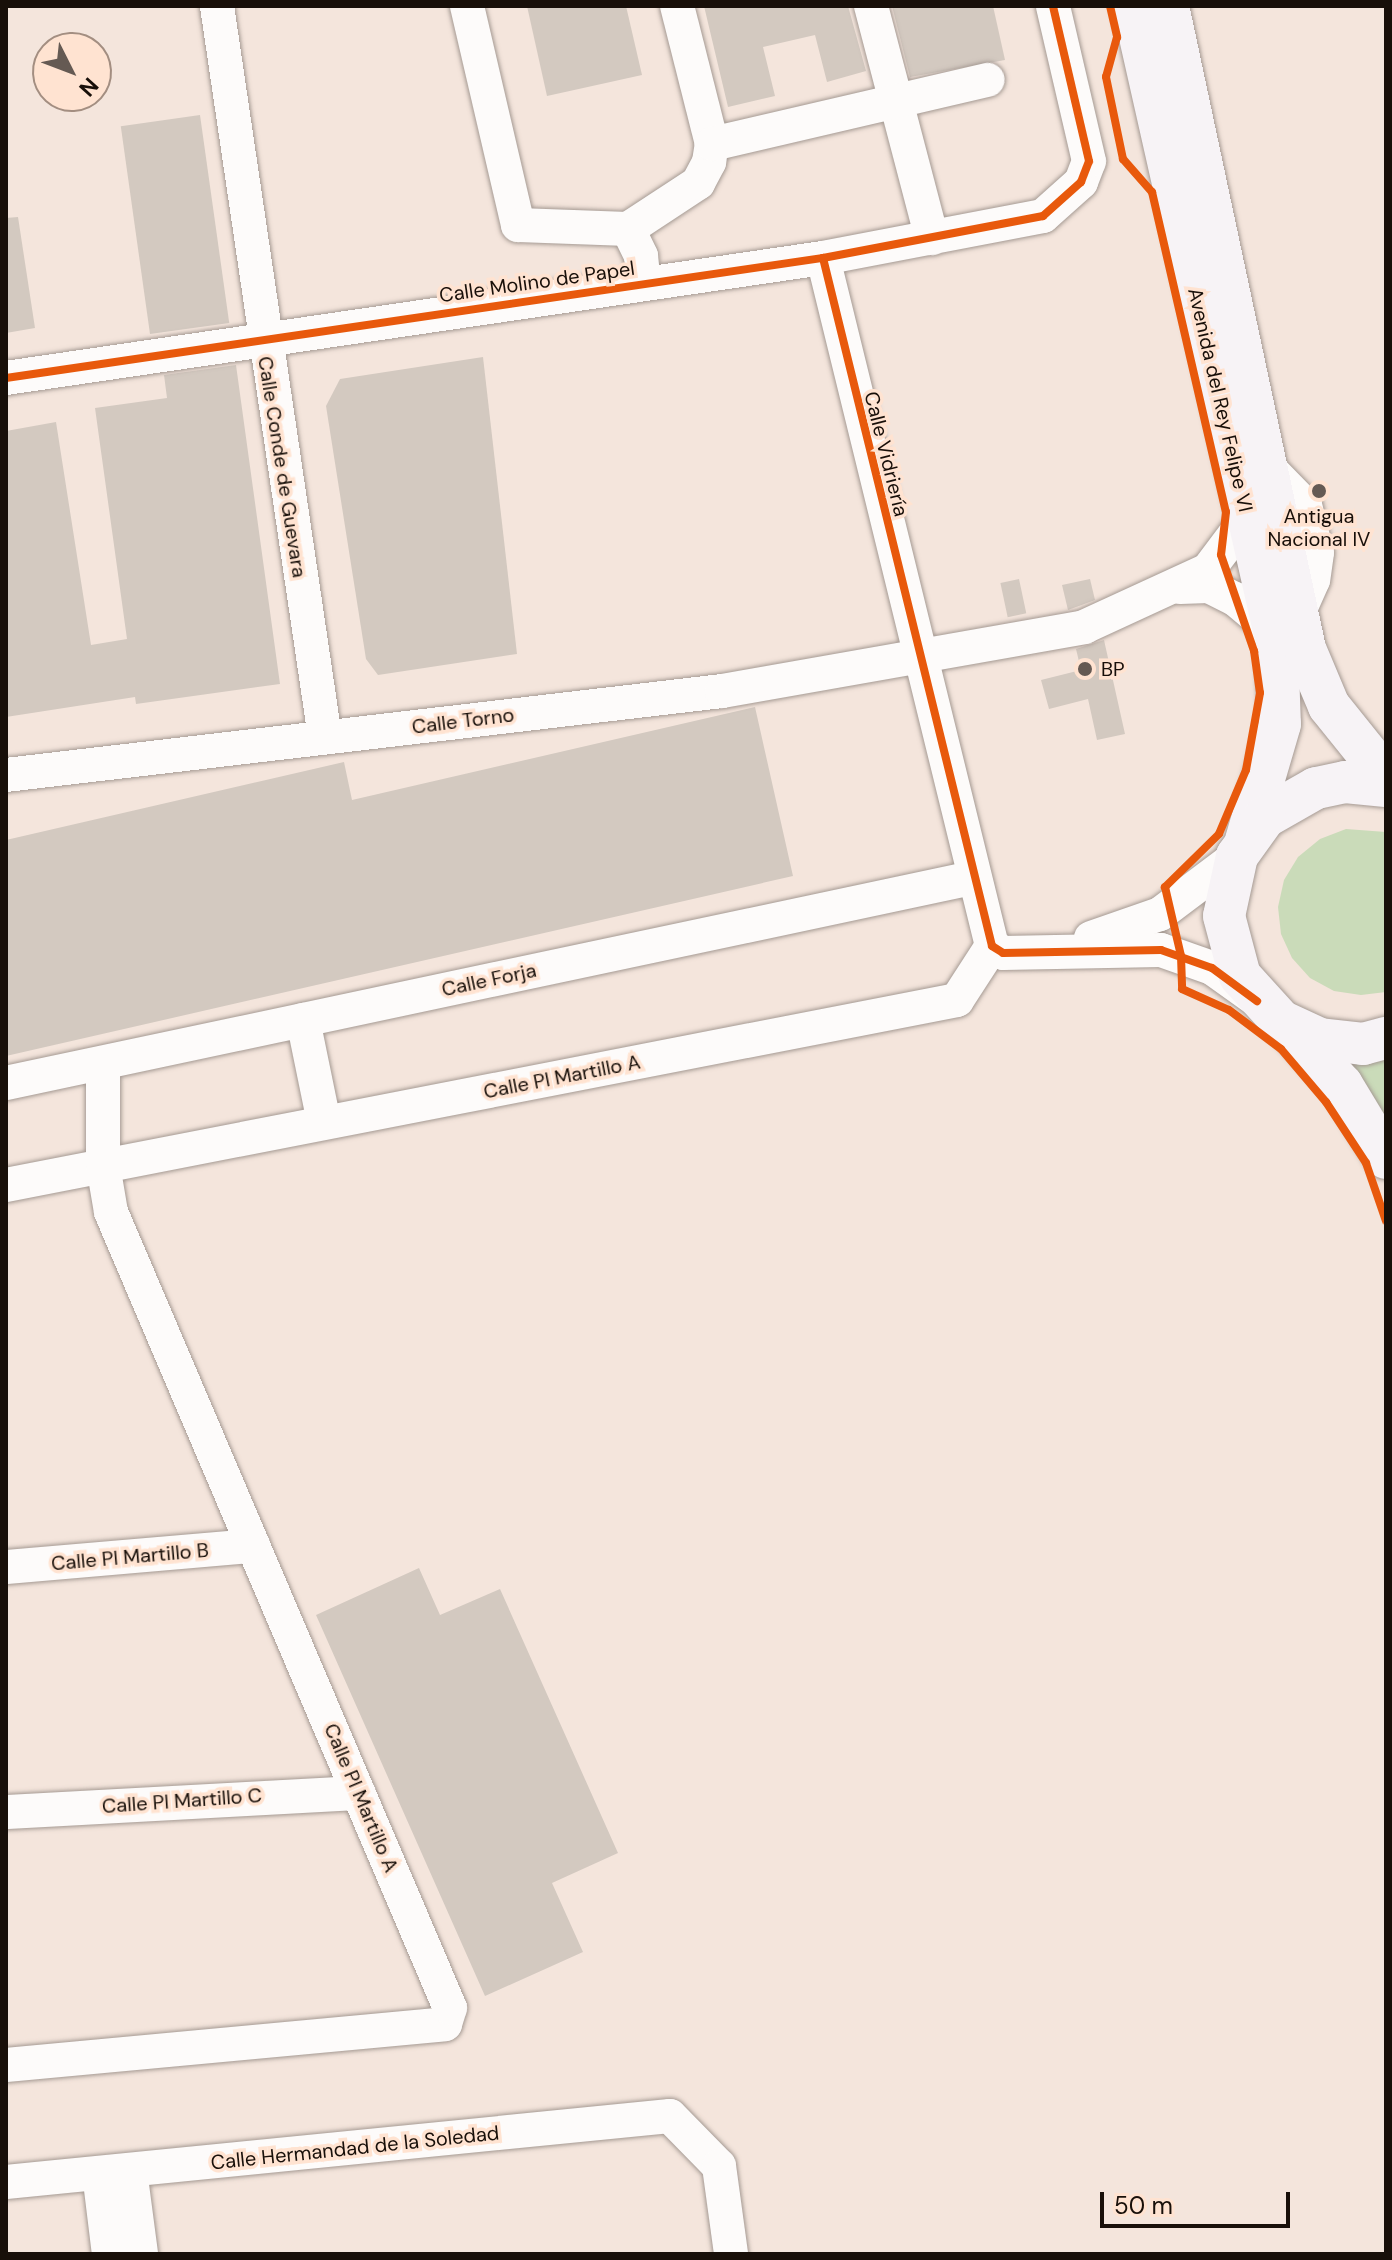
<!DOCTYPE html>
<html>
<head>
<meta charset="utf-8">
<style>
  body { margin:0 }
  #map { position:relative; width:1392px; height:2260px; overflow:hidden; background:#f4e5dc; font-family:"DM Sans",sans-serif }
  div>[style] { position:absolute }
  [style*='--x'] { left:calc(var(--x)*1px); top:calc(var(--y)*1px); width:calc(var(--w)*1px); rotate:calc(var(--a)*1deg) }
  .green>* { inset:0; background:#cadbb9 }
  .building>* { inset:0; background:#d3c9c0; transform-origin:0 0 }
  .roads { filter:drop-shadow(0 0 2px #a59a93) drop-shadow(0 0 2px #a59a93) }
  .minor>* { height:34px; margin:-17px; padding:0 17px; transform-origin:17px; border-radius:17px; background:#fdfbfa }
  .major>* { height:42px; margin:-21px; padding:0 21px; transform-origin:21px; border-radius:21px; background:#f7f3f6 }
  .cycleway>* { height:8px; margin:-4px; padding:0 4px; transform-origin:4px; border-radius:4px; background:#e8590c }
  .dots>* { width:22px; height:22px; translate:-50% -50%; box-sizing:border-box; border:4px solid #ffe3d1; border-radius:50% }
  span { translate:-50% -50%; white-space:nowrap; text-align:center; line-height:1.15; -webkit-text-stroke:7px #ffe3d1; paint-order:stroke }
  .street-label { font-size:20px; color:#180f09 }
  .poi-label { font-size:20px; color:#180f09 }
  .left { translate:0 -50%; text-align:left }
  .frame { position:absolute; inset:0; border:8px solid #180f09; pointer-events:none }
  .north { position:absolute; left:32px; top:32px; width:80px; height:80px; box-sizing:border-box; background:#ffe3d1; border:2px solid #a38e81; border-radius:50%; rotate:132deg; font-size:22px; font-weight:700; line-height:32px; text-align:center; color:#180f09 }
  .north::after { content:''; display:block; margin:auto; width:28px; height:36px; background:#655a53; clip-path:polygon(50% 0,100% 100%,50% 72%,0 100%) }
  .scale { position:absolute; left:1100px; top:2192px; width:190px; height:36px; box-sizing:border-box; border:4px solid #180f09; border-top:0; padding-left:10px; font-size:24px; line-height:28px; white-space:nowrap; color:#180f09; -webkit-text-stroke:6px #ffe3d1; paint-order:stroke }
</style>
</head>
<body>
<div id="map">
  <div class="green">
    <i style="clip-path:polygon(1346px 829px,1386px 832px,1386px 992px,1361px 995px,1334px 991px,1310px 978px,1292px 958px,1281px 934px,1278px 907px,1284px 880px,1298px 857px,1320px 839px)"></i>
    <i style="clip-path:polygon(1386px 1058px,1386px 1123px,1345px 1061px)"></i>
  </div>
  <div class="building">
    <i style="clip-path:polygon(527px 6px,626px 6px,642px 75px,547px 96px)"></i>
    <i style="clip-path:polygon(704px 6px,848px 6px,866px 71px,827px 82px,815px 35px,763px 47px,775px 96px,728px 107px)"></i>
    <i style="clip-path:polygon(892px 6px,993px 6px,1005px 60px,910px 77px)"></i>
    <i style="left:200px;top:115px;width:210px;height:80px;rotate:82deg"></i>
    <i style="clip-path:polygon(18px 217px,35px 328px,6px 333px,6px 218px)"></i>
    <i style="clip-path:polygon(483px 357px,517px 654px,378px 675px,366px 659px,326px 406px,340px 379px)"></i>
    <i style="clip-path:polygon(236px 365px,280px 684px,136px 704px,135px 697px,6px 717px,6px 431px,56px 422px,91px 645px,127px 639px,95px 408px,167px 398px,164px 375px)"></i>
    <i style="left:1019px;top:579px;width:35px;height:19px;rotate:78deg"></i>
    <i style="clip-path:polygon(1090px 579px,1095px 600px,1068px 610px,1062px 585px)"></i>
    <i style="clip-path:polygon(1104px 640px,1125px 734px,1097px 740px,1088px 699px,1049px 709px,1041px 680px,1081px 670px,1076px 649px)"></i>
    <i style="clip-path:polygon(755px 707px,793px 876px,6px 1056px,6px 840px,344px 762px,352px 800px)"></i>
    <i style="clip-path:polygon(419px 1568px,440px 1615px,500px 1589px,618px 1853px,552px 1883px,583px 1952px,485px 1996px,316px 1615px)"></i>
  </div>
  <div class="roads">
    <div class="minor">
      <i style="--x:217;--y:6;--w:739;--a:81.6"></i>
      <i style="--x:467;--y:6;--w:225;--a:76.9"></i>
      <i style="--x:518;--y:225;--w:110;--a:2.1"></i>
      <i style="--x:628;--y:229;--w:84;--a:-33.3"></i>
      <i style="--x:698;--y:183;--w:24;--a:-62"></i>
      <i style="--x:709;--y:162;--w:18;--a:-81"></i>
      <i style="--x:712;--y:144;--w:142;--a:-104.2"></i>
      <i style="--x:871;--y:6;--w:240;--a:75.3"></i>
      <i style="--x:712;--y:144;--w:283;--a:-13.1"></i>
      <i style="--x:628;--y:229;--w:30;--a:64"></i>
      <i style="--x:641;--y:256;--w:27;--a:84"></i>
      <i style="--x:823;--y:258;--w:708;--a:76.2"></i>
      <i style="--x:992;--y:946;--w:13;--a:32"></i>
      <i style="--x:1003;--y:953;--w:158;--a:-1.1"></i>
      <i style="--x:1161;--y:950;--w:54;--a:19.4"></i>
      <i style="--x:1212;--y:968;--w:52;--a:35.5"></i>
      <i style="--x:6;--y:378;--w:826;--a:-8.36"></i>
      <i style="--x:823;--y:258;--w:224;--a:-10.8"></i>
      <i style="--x:1043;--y:216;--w:51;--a:-41.8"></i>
      <i style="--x:1081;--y:182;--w:22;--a:-69"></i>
      <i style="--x:1089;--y:161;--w:159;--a:-103.1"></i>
      <i style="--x:1266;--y:465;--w:56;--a:45.7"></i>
      <i style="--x:1305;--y:505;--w:49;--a:76"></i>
      <i style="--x:1317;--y:553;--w:27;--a:98"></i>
      <i style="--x:1313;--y:580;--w:37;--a:114"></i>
      <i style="--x:1180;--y:587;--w:29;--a:-2"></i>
      <i style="--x:1209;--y:586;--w:29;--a:27"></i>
      <i style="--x:1235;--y:599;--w:35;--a:40"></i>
      <i style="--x:1262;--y:622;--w:25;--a:56"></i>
      <i style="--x:6;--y:775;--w:721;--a:-6.69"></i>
      <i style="--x:722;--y:691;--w:368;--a:-10"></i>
      <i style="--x:1084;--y:627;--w:136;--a:-24.7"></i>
      <i style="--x:1208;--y:570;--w:65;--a:-53.1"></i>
      <i style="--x:1091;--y:938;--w:73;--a:-19.2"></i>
      <i style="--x:1160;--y:914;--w:96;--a:-37"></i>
      <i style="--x:303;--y:1020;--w:104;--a:78.4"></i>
      <i style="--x:6;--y:1083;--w:988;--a:-11.98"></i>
      <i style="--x:6;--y:1185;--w:969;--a:-11.01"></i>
      <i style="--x:957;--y:1000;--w:64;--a:-57.1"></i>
      <i style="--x:6;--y:1567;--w:248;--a:-4.9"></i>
      <i style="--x:6;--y:1812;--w:353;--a:-3.1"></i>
      <i style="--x:6;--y:2065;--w:441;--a:-5.3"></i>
      <i style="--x:445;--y:2024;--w:17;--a:-73"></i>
      <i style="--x:450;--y:2008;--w:865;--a:-113.07"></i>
      <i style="--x:111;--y:1212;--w:48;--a:-99.7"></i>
      <i style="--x:103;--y:1165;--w:102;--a:-90"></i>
      <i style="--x:130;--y:2170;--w:85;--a:82.5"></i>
      <i style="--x:99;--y:2173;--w:82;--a:83"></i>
      <i style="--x:6;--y:2182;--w:667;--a:-5.68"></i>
      <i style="--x:670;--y:2116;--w:70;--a:45.6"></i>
      <i style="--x:719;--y:2166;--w:89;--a:82.2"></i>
    </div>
    <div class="major">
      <i style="--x:1133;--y:6;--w:654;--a:77.28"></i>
      <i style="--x:1277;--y:644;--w:80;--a:87.9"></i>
      <i style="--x:1280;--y:724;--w:121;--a:106.3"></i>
      <i style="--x:1168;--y:6;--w:657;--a:77.97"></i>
      <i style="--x:1305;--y:649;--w:62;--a:67.2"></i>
      <i style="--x:1329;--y:706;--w:91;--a:51.2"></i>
      <i style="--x:1386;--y:786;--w:41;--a:-174.4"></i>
      <i style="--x:1345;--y:782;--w:30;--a:168"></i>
      <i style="--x:1316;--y:788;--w:59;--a:150.4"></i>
      <i style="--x:1265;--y:817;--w:48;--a:125.7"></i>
      <i style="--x:1237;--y:856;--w:61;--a:102.2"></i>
      <i style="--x:1224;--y:916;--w:62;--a:75.1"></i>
      <i style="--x:1240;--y:976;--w:61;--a:47.7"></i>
      <i style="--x:1281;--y:1021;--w:43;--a:24.8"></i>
      <i style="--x:1320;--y:1039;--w:43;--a:6.6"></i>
      <i style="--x:1363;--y:1044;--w:24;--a:-15"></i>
      <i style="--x:1291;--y:1030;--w:75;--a:47.2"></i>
      <i style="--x:1342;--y:1085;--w:85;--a:58.9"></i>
    </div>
  </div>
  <div class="cycleway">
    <i style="--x:1110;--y:6;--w:32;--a:77"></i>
    <i style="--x:1117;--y:37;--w:41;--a:105.4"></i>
    <i style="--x:1106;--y:77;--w:84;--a:78.3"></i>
    <i style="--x:1123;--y:159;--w:44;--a:48.7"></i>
    <i style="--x:1152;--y:192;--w:328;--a:77"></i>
    <i style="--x:1226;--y:512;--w:43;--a:96.6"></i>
    <i style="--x:1221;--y:555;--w:102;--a:71"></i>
    <i style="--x:1254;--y:651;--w:42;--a:81.9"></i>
    <i style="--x:1260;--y:693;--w:78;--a:100.3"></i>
    <i style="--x:1246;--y:770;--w:69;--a:112.9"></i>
    <i style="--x:1219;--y:834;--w:76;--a:135.5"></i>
    <i style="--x:1165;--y:887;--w:71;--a:76.9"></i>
    <i style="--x:1181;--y:956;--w:33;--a:88"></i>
    <i style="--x:1182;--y:989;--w:51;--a:24.1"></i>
    <i style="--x:1229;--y:1010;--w:65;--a:36.9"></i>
    <i style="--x:1281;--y:1049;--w:70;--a:49.7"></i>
    <i style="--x:1326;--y:1102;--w:73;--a:56.7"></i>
    <i style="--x:1366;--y:1163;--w:61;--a:71"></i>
    <i style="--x:823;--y:258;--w:708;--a:76.2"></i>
    <i style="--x:992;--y:946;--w:13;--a:32"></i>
    <i style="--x:1003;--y:953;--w:158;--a:-1.1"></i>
    <i style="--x:1161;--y:950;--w:54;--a:19.4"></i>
    <i style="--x:1212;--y:968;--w:56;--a:36.3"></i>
    <i style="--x:6;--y:378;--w:826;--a:-8.36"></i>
    <i style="--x:823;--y:258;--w:224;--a:-10.8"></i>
    <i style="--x:1043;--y:216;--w:51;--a:-41.8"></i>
    <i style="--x:1081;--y:182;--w:22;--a:-69"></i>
    <i style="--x:1089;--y:161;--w:159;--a:-103.1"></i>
  </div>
  <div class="dots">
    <i style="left:1319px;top:491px;background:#655a53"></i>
    <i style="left:1085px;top:669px;background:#655a53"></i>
  </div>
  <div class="street-label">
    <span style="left:537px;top:282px;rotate:-8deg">Calle Molino de Papel</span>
    <span style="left:1220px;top:400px;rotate:77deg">Avenida del Rey Felipe VI</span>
    <span style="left:886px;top:454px;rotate:76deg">Calle Vidriería</span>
    <span style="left:282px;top:467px;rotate:81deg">Calle Conde de Guevara</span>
    <span style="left:463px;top:721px;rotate:-7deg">Calle Torno</span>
    <span style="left:489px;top:980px;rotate:-12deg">Calle Forja</span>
    <span style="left:562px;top:1077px;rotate:-11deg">Calle Pl Martillo A</span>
    <span style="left:130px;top:1557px;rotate:-5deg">Calle Pl Martillo B</span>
    <span style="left:361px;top:1798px;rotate:67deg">Calle Pl Martillo A</span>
    <span style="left:182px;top:1801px;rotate:-4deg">Calle Pl Martillo C</span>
    <span style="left:355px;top:2148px;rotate:-6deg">Calle Hermandad de la Soledad</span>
  </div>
  <div class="poi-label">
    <span style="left:1319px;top:528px">Antigua<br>Nacional IV</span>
    <span class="left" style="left:1101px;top:669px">BP</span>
  </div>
  <div class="frame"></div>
  <div class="north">N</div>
  <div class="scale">50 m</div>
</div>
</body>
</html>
